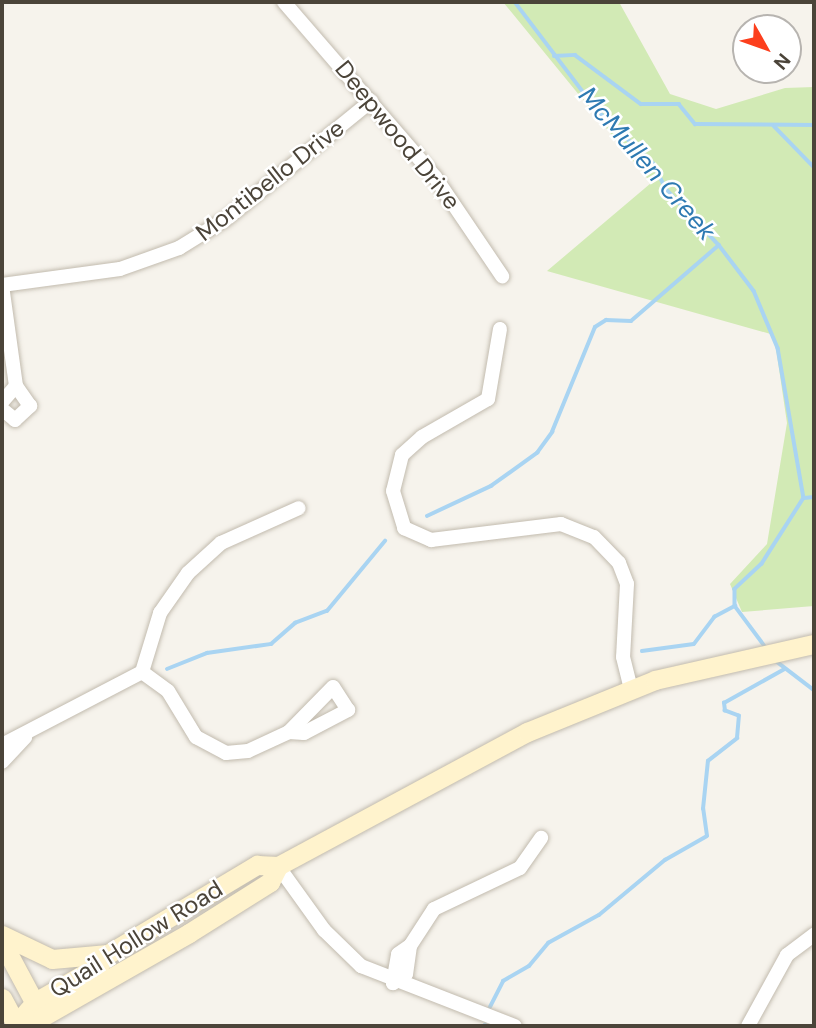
<!DOCTYPE html>
<html>
<head>
<meta charset="utf-8">
<style>
  body { margin:0 }
  #map { position:relative; width:816px; height:1028px; overflow:hidden; background:#f6f3ec; font-family:"DM Sans",sans-serif }
  div>[style] { position:absolute }
  [style*='--x'] { left:calc(var(--x)*1px); top:calc(var(--y)*1px); width:calc(var(--w)*1px); rotate:calc(var(--a)*1deg) }
  .green>* { inset:0; background:#d2eab5 }
  .stream>* { height:3.5px; margin:-1.75px; padding:0 1.75px; transform-origin:1.75px; border-radius:1.75px; background:#a9d4f2 }
  .roads { filter:drop-shadow(0 0 2px #c2bbae) drop-shadow(0 0 2px #c2bbae) }
  .street>* { height:14px; margin:-7px; padding:0 7px; transform-origin:7px; border-radius:7px; background:#fff }
  .secondary>* { height:19px; margin:-9.5px; padding:0 9.5px; transform-origin:9.5px; border-radius:9.5px; background:#fff3cd }
  span { translate:-50% -50%; white-space:nowrap; text-align:center; line-height:1.15; -webkit-text-stroke:5px #fff; paint-order:stroke }
  .street-label { font-size:24px; color:#4b4439 }
  .water-label { font-size:26px; color:#2e7ab2; font-style:italic }
  .frame { position:absolute; inset:0; border:4px solid #4b4439; pointer-events:none }
  .north { position:absolute; left:732px; top:14px; width:70px; height:70px; box-sizing:border-box; background:#fff; border:2px solid #b7b4b0; border-radius:50%; rotate:130deg; font-size:19px; font-weight:700; line-height:28px; text-align:center; color:#4b4439 }
  .north::after { content:''; display:block; margin:auto; width:24px; height:32px; background:#fc3f1d; clip-path:polygon(50% 0,100% 100%,50% 72%,0 100%) }
</style>
</head>
<body>
<div id="map">
  <div class="green">
    <i style="clip-path:polygon(503px 2px,619px 2px,670px 94px,716px 109px,785px 88px,814px 87px,814px 606px,742px 612px,730px 584px,767px 544px,787px 423px,774px 335px,547px 271px,651px 183px)"></i>
  </div>
  <div class="stream">
    <i style="--x:515;--y:2;--w:136;--a:52.8"></i>
    <i style="--x:597;--y:110;--w:77;--a:43.4"></i>
    <i style="--x:653;--y:163;--w:30;--a:63"></i>
    <i style="--x:667;--y:190;--w:76;--a:46.6"></i>
    <i style="--x:719;--y:245;--w:58;--a:52.7"></i>
    <i style="--x:754;--y:291;--w:62;--a:67.2"></i>
    <i style="--x:778;--y:348;--w:152;--a:80.2"></i>
    <i style="--x:804;--y:498;--w:78;--a:122.5"></i>
    <i style="--x:762;--y:564;--w:37;--a:137"></i>
    <i style="--x:735;--y:589;--w:17;--a:90"></i>
    <i style="--x:735;--y:606;--w:54;--a:53.3"></i>
    <i style="--x:554;--y:56;--w:21;--a:-3"></i>
    <i style="--x:575;--y:55;--w:82;--a:36.6"></i>
    <i style="--x:641;--y:104;--w:38;--a:0"></i>
    <i style="--x:679;--y:104;--w:26;--a:51"></i>
    <i style="--x:695;--y:124;--w:119;--a:0.5"></i>
    <i style="--x:774;--y:126;--w:57;--a:45.7"></i>
    <i style="--x:804;--y:498;--w:10;--a:-6"></i>
    <i style="--x:427;--y:516;--w:71;--a:-25.1"></i>
    <i style="--x:491;--y:486;--w:57;--a:-35.7"></i>
    <i style="--x:537;--y:453;--w:26;--a:-54"></i>
    <i style="--x:552;--y:432;--w:113;--a:-67.7"></i>
    <i style="--x:595;--y:327;--w:13;--a:-32"></i>
    <i style="--x:606;--y:320;--w:25;--a:2"></i>
    <i style="--x:631;--y:321;--w:116;--a:-40.8"></i>
    <i style="--x:642;--y:651;--w:52;--a:-7.7"></i>
    <i style="--x:694;--y:644;--w:34;--a:-53"></i>
    <i style="--x:714;--y:617;--w:24;--a:-28"></i>
    <i style="--x:776;--y:661;--w:48;--a:37.3"></i>
    <i style="--x:167;--y:669;--w:43;--a:-21.8"></i>
    <i style="--x:207;--y:653;--w:65;--a:-8"></i>
    <i style="--x:271;--y:644;--w:32;--a:-41"></i>
    <i style="--x:295;--y:623;--w:34;--a:-21"></i>
    <i style="--x:327;--y:611;--w:91;--a:-50.4"></i>
    <i style="--x:490;--y:1007;--w:29;--a:-63"></i>
    <i style="--x:503;--y:981;--w:30;--a:-30"></i>
    <i style="--x:529;--y:966;--w:30;--a:-50"></i>
    <i style="--x:548;--y:943;--w:58;--a:-28.8"></i>
    <i style="--x:599;--y:915;--w:86;--a:-39.8"></i>
    <i style="--x:665;--y:860;--w:48;--a:-29.7"></i>
    <i style="--x:707;--y:836;--w:27;--a:-98"></i>
    <i style="--x:703;--y:809;--w:48;--a:-84.1"></i>
    <i style="--x:708;--y:761;--w:37;--a:-38"></i>
    <i style="--x:737;--y:738;--w:22;--a:-85"></i>
    <i style="--x:739;--y:716;--w:15;--a:-160"></i>
    <i style="--x:725;--y:711;--w:8;--a:-97"></i>
    <i style="--x:724;--y:703;--w:68;--a:-29.2"></i>
    <i style="--x:485;--y:1026;--w:1;--a:-90"></i>
  </div>
  <div class="roads">
    <div class="street">
      <i style="--x:284;--y:2;--w:231;--a:49.2"></i>
      <i style="--x:435;--y:177;--w:120;--a:55.9"></i>
      <i style="--x:2;--y:285;--w:119;--a:-7.7"></i>
      <i style="--x:120;--y:269;--w:63;--a:-19.6"></i>
      <i style="--x:179;--y:248;--w:55;--a:-31.7"></i>
      <i style="--x:226;--y:219;--w:187;--a:-39.1"></i>
      <i style="--x:500;--y:329;--w:71;--a:99.7"></i>
      <i style="--x:488;--y:399;--w:76;--a:150.1"></i>
      <i style="--x:422;--y:437;--w:27;--a:138"></i>
      <i style="--x:402;--y:455;--w:37;--a:104"></i>
      <i style="--x:393;--y:491;--w:39;--a:73"></i>
      <i style="--x:404;--y:528;--w:30;--a:24"></i>
      <i style="--x:431;--y:540;--w:131;--a:-7"></i>
      <i style="--x:561;--y:524;--w:35;--a:22"></i>
      <i style="--x:594;--y:537;--w:36;--a:46"></i>
      <i style="--x:619;--y:563;--w:22;--a:69"></i>
      <i style="--x:627;--y:584;--w:73;--a:93.1"></i>
      <i style="--x:623;--y:657;--w:33;--a:76"></i>
      <i style="--x:2;--y:402;--w:21;--a:-49"></i>
      <i style="--x:2;--y:409;--w:17;--a:40"></i>
      <i style="--x:15;--y:420;--w:21;--a:-43"></i>
      <i style="--x:30;--y:406;--w:24;--a:-125"></i>
      <i style="--x:16;--y:386;--w:102;--a:-97.9"></i>
      <i style="--x:142;--y:672;--w:32;--a:36"></i>
      <i style="--x:168;--y:691;--w:54;--a:58.7"></i>
      <i style="--x:196;--y:737;--w:34;--a:28"></i>
      <i style="--x:226;--y:753;--w:22;--a:-5"></i>
      <i style="--x:248;--y:751;--w:45;--a:-24.9"></i>
      <i style="--x:289;--y:732;--w:15;--a:4"></i>
      <i style="--x:304;--y:733;--w:50;--a:-27.6"></i>
      <i style="--x:348;--y:710;--w:27;--a:-123"></i>
      <i style="--x:333;--y:687;--w:63;--a:134.4"></i>
      <i style="--x:142;--y:672;--w:62;--a:-73"></i>
      <i style="--x:160;--y:613;--w:49;--a:-55"></i>
      <i style="--x:188;--y:573;--w:45;--a:-42.3"></i>
      <i style="--x:221;--y:543;--w:85;--a:-24.2"></i>
      <i style="--x:2;--y:745;--w:158;--a:-27.5"></i>
      <i style="--x:2;--y:762;--w:34;--a:-47"></i>
      <i style="--x:278;--y:866;--w:79;--a:54.3"></i>
      <i style="--x:324;--y:930;--w:52;--a:44.2"></i>
      <i style="--x:361;--y:966;--w:165;--a:21.3"></i>
      <i style="--x:410;--y:946;--w:28;--a:98"></i>
      <i style="--x:406;--y:974;--w:16;--a:145"></i>
      <i style="--x:393;--y:983;--w:29;--a:-80"></i>
      <i style="--x:398;--y:954;--w:14;--a:-34"></i>
      <i style="--x:410;--y:946;--w:44;--a:-57"></i>
      <i style="--x:434;--y:909;--w:95;--a:-25.5"></i>
      <i style="--x:520;--y:868;--w:37;--a:-55"></i>
      <i style="--x:748;--y:1026;--w:81;--a:-61.2"></i>
      <i style="--x:787;--y:955;--w:34;--a:-37"></i>
    </div>
    <div class="secondary">
      <i style="--x:2;--y:935;--w:55;--a:25.6"></i>
      <i style="--x:52;--y:959;--w:56;--a:-5.1"></i>
      <i style="--x:2;--y:942;--w:81;--a:61.8"></i>
      <i style="--x:2;--y:998;--w:32;--a:62"></i>
      <i style="--x:16;--y:1024;--w:29;--a:-49"></i>
      <i style="--x:35;--y:1002;--w:73;--a:-29.7"></i>
      <i style="--x:98;--y:966;--w:16;--a:-50"></i>
      <i style="--x:108;--y:954;--w:174;--a:-30.9"></i>
      <i style="--x:257;--y:865;--w:21;--a:3"></i>
      <i style="--x:278;--y:866;--w:283;--a:-28.3"></i>
      <i style="--x:527;--y:732;--w:138;--a:-22.1"></i>
      <i style="--x:655;--y:680;--w:163;--a:-12.8"></i>
      <i style="--x:16;--y:1024;--w:27;--a:-15"></i>
      <i style="--x:42;--y:1017;--w:169;--a:-29.7"></i>
      <i style="--x:189;--y:933;--w:96;--a:-32.2"></i>
      <i style="--x:270;--y:882;--w:18;--a:-63"></i>
    </div>
  </div>
  <div class="street-label">
    <span style="left:398px;top:135px;rotate:51deg">Deepwood Drive</span>
    <span style="left:270px;top:180px;rotate:-38deg">Montibello Drive</span>
    <span style="left:136px;top:939px;rotate:-32deg">Quail Hollow Road</span>
  </div>
  <div class="water-label">
    <span style="left:647px;top:164px;rotate:49deg">McMullen Creek</span>
  </div>
  <div class="frame"></div>
  <div class="north">N</div>
</div>
</body>
</html>
